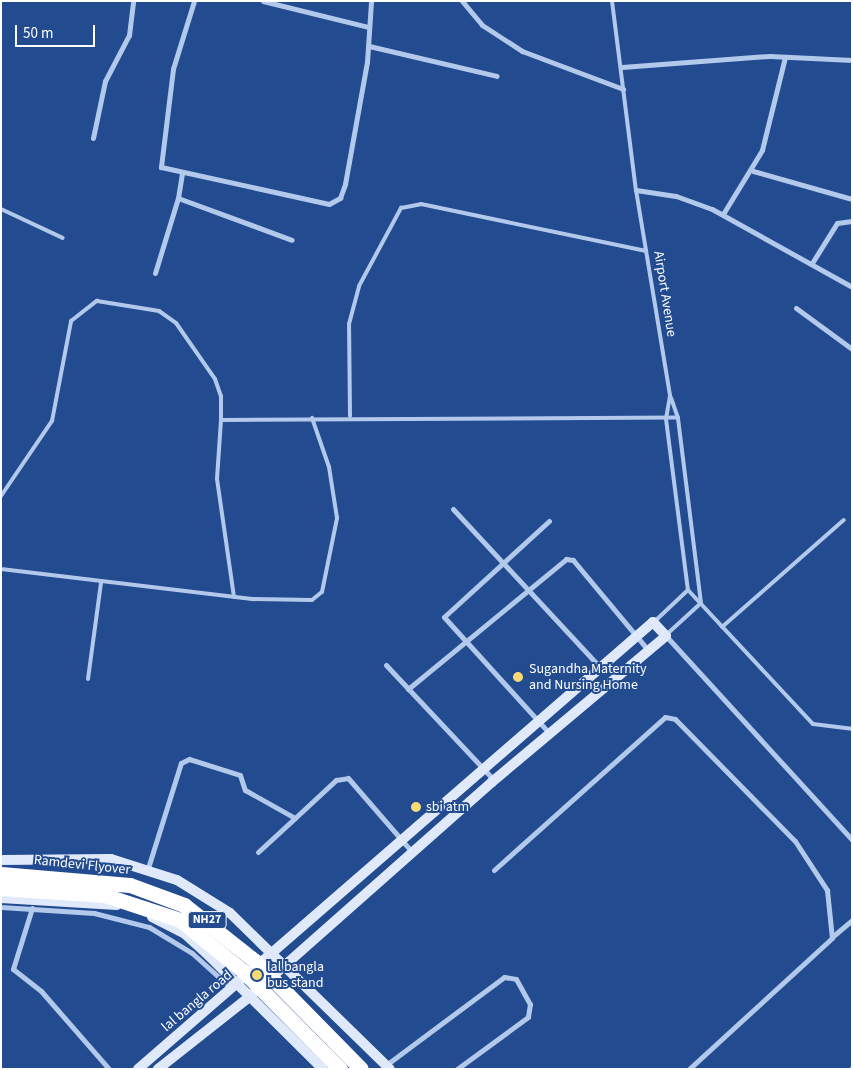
<!DOCTYPE html>
<html>
<head>
<meta charset="utf-8">
<style>
  body { margin:0 }
  #map { position:relative; width:853px; height:1070px; overflow:hidden; background:#224b90; font-family:"Source Sans 3",sans-serif }
  div>[style] { position:absolute }
  [style*='--x'] { left:calc(var(--x)*1px); top:calc(var(--y)*1px); width:calc(var(--w)*1px); rotate:calc(var(--a)*1deg) }
  .lane>* { height:4px; margin:-2px; padding:0 2px; transform-origin:2px; border-radius:2px; background:#b3c9ec }
  .street>* { height:5px; margin:-2.5px; padding:0 2.5px; transform-origin:2.5px; border-radius:2.5px; background:#b3c9ec }
  .secondary>* { height:10px; margin:-5px; padding:0 5px; transform-origin:5px; border-radius:5px; background:#dfe9fa }
  .highway>* { height:15px; margin:-7.5px; padding:0 7.5px; transform-origin:7.5px; border-radius:7.5px; background:#fff }
  .dots>* { width:14px; height:14px; translate:-50% -50%; box-sizing:border-box; border:2px solid #224b90; border-radius:50% }
  span { translate:-50% -50%; white-space:nowrap; text-align:center; line-height:1.15; -webkit-text-stroke:4px #224b90; paint-order:stroke }
  .shield-label span { padding:1px 4px; background:#224b90; border:1px solid; border-radius:4px; -webkit-text-stroke-width:0 }
  .shield-label { font-size:12px; color:#fff; font-weight:700 }
  .street-label { font-size:14px; color:#fff }
  .poi-label { font-size:14px; color:#fff }
  .left { translate:0 -50%; text-align:left }
  .frame { position:absolute; inset:0; border:2px solid #fff; pointer-events:none }
  .scale { position:absolute; left:15px; top:25px; width:80px; height:22px; box-sizing:border-box; border:2px solid #fff; border-top:0; padding-left:6px; font-size:15px; line-height:18px; white-space:nowrap; color:#fff; -webkit-text-stroke:4px #224b90; paint-order:stroke }
</style>
</head>
<body>
<div id="map">
  <div class="lane">
    <i style="--x:612;--y:1;--w:191;--a:82.8"></i>
    <i style="--x:636;--y:190;--w:209;--a:80.6"></i>
    <i style="--x:670;--y:396;--w:23;--a:100"></i>
    <i style="--x:666;--y:419;--w:172;--a:82.7"></i>
    <i style="--x:1;--y:209;--w:68;--a:25.1"></i>
    <i style="--x:350;--y:416;--w:92;--a:-90.6"></i>
    <i style="--x:349;--y:324;--w:39;--a:-75"></i>
    <i style="--x:359;--y:286;--w:89;--a:-61.7"></i>
    <i style="--x:401;--y:208;--w:20;--a:-11"></i>
    <i style="--x:421;--y:204;--w:230;--a:11.8"></i>
    <i style="--x:221;--y:420;--w:59;--a:93.9"></i>
    <i style="--x:217;--y:479;--w:119;--a:81.8"></i>
    <i style="--x:1;--y:496;--w:91;--a:-55.8"></i>
    <i style="--x:52;--y:421;--w:102;--a:-79.2"></i>
    <i style="--x:71;--y:321;--w:33;--a:-38"></i>
    <i style="--x:97;--y:301;--w:63;--a:9.2"></i>
    <i style="--x:159;--y:311;--w:21;--a:35"></i>
    <i style="--x:176;--y:323;--w:68;--a:55.1"></i>
    <i style="--x:215;--y:379;--w:18;--a:71"></i>
    <i style="--x:221;--y:396;--w:24;--a:90"></i>
    <i style="--x:221;--y:420;--w:457;--a:-0.3"></i>
    <i style="--x:1;--y:569;--w:255;--a:6.8"></i>
    <i style="--x:254;--y:599;--w:58;--a:1"></i>
    <i style="--x:312;--y:600;--w:13;--a:-39"></i>
    <i style="--x:322;--y:592;--w:76;--a:-78.5"></i>
    <i style="--x:337;--y:518;--w:52;--a:-98.9"></i>
    <i style="--x:329;--y:467;--w:52;--a:-109.1"></i>
    <i style="--x:688;--y:590;--w:183;--a:47"></i>
    <i style="--x:813;--y:724;--w:39;--a:7"></i>
    <i style="--x:654;--y:622;--w:47;--a:-43.3"></i>
    <i style="--x:722;--y:627;--w:162;--a:-41.3"></i>
    <i style="--x:666;--y:635;--w:47;--a:-42.4"></i>
    <i style="--x:701;--y:603;--w:186;--a:-97.1"></i>
    <i style="--x:678;--y:418;--w:21;--a:-109"></i>
    <i style="--x:88;--y:679;--w:97;--a:-82.3"></i>
  </div>
  <div class="street">
    <i style="--x:194;--y:1;--w:71;--a:107.2"></i>
    <i style="--x:173;--y:69;--w:99;--a:97"></i>
    <i style="--x:161;--y:167;--w:172;--a:12.4"></i>
    <i style="--x:329;--y:204;--w:13;--a:-29"></i>
    <i style="--x:340;--y:198;--w:15;--a:-70"></i>
    <i style="--x:345;--y:184;--w:124;--a:-79.8"></i>
    <i style="--x:367;--y:62;--w:61;--a:-86.2"></i>
    <i style="--x:263;--y:1;--w:108;--a:13.9"></i>
    <i style="--x:462;--y:1;--w:31;--a:50"></i>
    <i style="--x:482;--y:25;--w:48;--a:33"></i>
    <i style="--x:522;--y:51;--w:108;--a:20.6"></i>
    <i style="--x:369;--y:46;--w:131;--a:13.2"></i>
    <i style="--x:622;--y:67;--w:148;--a:-4.3"></i>
    <i style="--x:770;--y:56;--w:82;--a:2.8"></i>
    <i style="--x:93;--y:138;--w:58;--a:-78.1"></i>
    <i style="--x:105;--y:81;--w:52;--a:-62.4"></i>
    <i style="--x:129;--y:35;--w:34;--a:-83"></i>
    <i style="--x:753;--y:171;--w:103;--a:15.8"></i>
    <i style="--x:182;--y:173;--w:25;--a:99"></i>
    <i style="--x:178;--y:198;--w:121;--a:20.2"></i>
    <i style="--x:636;--y:190;--w:40;--a:8.5"></i>
    <i style="--x:676;--y:196;--w:38;--a:20"></i>
    <i style="--x:712;--y:209;--w:160;--a:29.1"></i>
    <i style="--x:723;--y:214;--w:75;--a:-58.6"></i>
    <i style="--x:762;--y:150;--w:96;--a:-76.1"></i>
    <i style="--x:812;--y:263;--w:47;--a:-58"></i>
    <i style="--x:837;--y:223;--w:15;--a:-8"></i>
    <i style="--x:155;--y:273;--w:78;--a:-73"></i>
    <i style="--x:796;--y:308;--w:69;--a:36.2"></i>
    <i style="--x:453;--y:509;--w:217;--a:47.1"></i>
    <i style="--x:549;--y:521;--w:142;--a:137.6"></i>
    <i style="--x:444;--y:617;--w:156;--a:47.8"></i>
    <i style="--x:666;--y:636;--w:276;--a:47.6"></i>
    <i style="--x:386;--y:665;--w:158;--a:46.8"></i>
    <i style="--x:408;--y:689;--w:205;--a:-39.4"></i>
    <i style="--x:566;--y:559;--w:7;--a:8"></i>
    <i style="--x:573;--y:560;--w:117;--a:50.2"></i>
    <i style="--x:258;--y:852;--w:50;--a:-42.6"></i>
    <i style="--x:148;--y:868;--w:110;--a:-72.6"></i>
    <i style="--x:181;--y:763;--w:9;--a:-27"></i>
    <i style="--x:189;--y:759;--w:53;--a:17.4"></i>
    <i style="--x:240;--y:775;--w:16;--a:72"></i>
    <i style="--x:245;--y:790;--w:57;--a:29.2"></i>
    <i style="--x:295;--y:818;--w:56;--a:-42.8"></i>
    <i style="--x:336;--y:780;--w:12;--a:-9"></i>
    <i style="--x:348;--y:778;--w:98;--a:49.1"></i>
    <i style="--x:494;--y:870;--w:229;--a:-41.8"></i>
    <i style="--x:665;--y:717;--w:10;--a:11"></i>
    <i style="--x:675;--y:719;--w:171;--a:45.5"></i>
    <i style="--x:795;--y:841;--w:59;--a:56.9"></i>
    <i style="--x:827;--y:890;--w:48;--a:84.1"></i>
    <i style="--x:832;--y:938;--w:194;--a:137.5"></i>
    <i style="--x:1;--y:907;--w:93;--a:3.7"></i>
    <i style="--x:94;--y:913;--w:57;--a:14.3"></i>
    <i style="--x:149;--y:927;--w:50;--a:31.2"></i>
    <i style="--x:192;--y:953;--w:54;--a:42"></i>
    <i style="--x:32;--y:908;--w:64;--a:107.3"></i>
    <i style="--x:13;--y:969;--w:36;--a:38"></i>
    <i style="--x:41;--y:991;--w:103;--a:48.9"></i>
    <i style="--x:832;--y:937;--w:26;--a:-40"></i>
    <i style="--x:386;--y:1065;--w:147;--a:-36.7"></i>
    <i style="--x:504;--y:977;--w:12;--a:9"></i>
    <i style="--x:516;--y:979;--w:29;--a:61"></i>
    <i style="--x:530;--y:1004;--w:13;--a:99"></i>
    <i style="--x:528;--y:1017;--w:88;--a:143.8"></i>
    <i style="--x:852;--y:1069;--w:1;--a:-90"></i>
  </div>
  <div class="secondary">
    <i style="--x:1;--y:860;--w:110;--a:-0.5"></i>
    <i style="--x:111;--y:859;--w:69;--a:17.7"></i>
    <i style="--x:177;--y:880;--w:62;--a:31.9"></i>
    <i style="--x:230;--y:913;--w:223;--a:44.3"></i>
    <i style="--x:1;--y:898;--w:116;--a:3.5"></i>
    <i style="--x:152;--y:917;--w:37;--a:27"></i>
    <i style="--x:185;--y:934;--w:28;--a:42"></i>
    <i style="--x:206;--y:953;--w:165;--a:44.8"></i>
    <i style="--x:138;--y:1069;--w:682;--a:-40.96"></i>
    <i style="--x:653;--y:622;--w:19;--a:47"></i>
    <i style="--x:666;--y:636;--w:227;--a:140"></i>
    <i style="--x:492;--y:782;--w:326;--a:138.5"></i>
    <i style="--x:248;--y:998;--w:115;--a:141.7"></i>
  </div>
  <div class="highway">
    <i style="--x:1;--y:874;--w:129;--a:4.9"></i>
    <i style="--x:130;--y:885;--w:58;--a:20.3"></i>
    <i style="--x:184;--y:905;--w:90;--a:38.3"></i>
    <i style="--x:255;--y:961;--w:151;--a:45.5"></i>
    <i style="--x:1;--y:888;--w:103;--a:3.9"></i>
    <i style="--x:104;--y:895;--w:80;--a:18.2"></i>
    <i style="--x:180;--y:920;--w:81;--a:39"></i>
    <i style="--x:243;--y:971;--w:138;--a:45.3"></i>
  </div>
  <div class="dots">
    <i style="left:518px;top:677px;background:#f8db75"></i>
    <i style="left:416px;top:807px;background:#f8db75"></i>
    <i style="left:257px;top:975px;background:#f8db75"></i>
  </div>
  <div class="shield-label">
    <span style="left:207px;top:920px">NH27</span>
  </div>
  <div class="street-label">
    <span style="left:665px;top:294px;rotate:81deg">Airport Avenue</span>
    <span style="left:82px;top:865px;rotate:6deg">Ramdevi Flyover</span>
    <span style="left:197px;top:1001px;rotate:-40deg">lal bangla road</span>
  </div>
  <div class="poi-label">
    <span class="left" style="left:529px;top:677px">Sugandha Maternity<br>and Nursing Home</span>
    <span class="left" style="left:426px;top:807px">sbi atm</span>
    <span class="left" style="left:267px;top:975px">lal bangla<br>bus stand</span>
  </div>
  <div class="frame"></div>
  <div class="scale">50 m</div>
</div>
</body>
</html>
